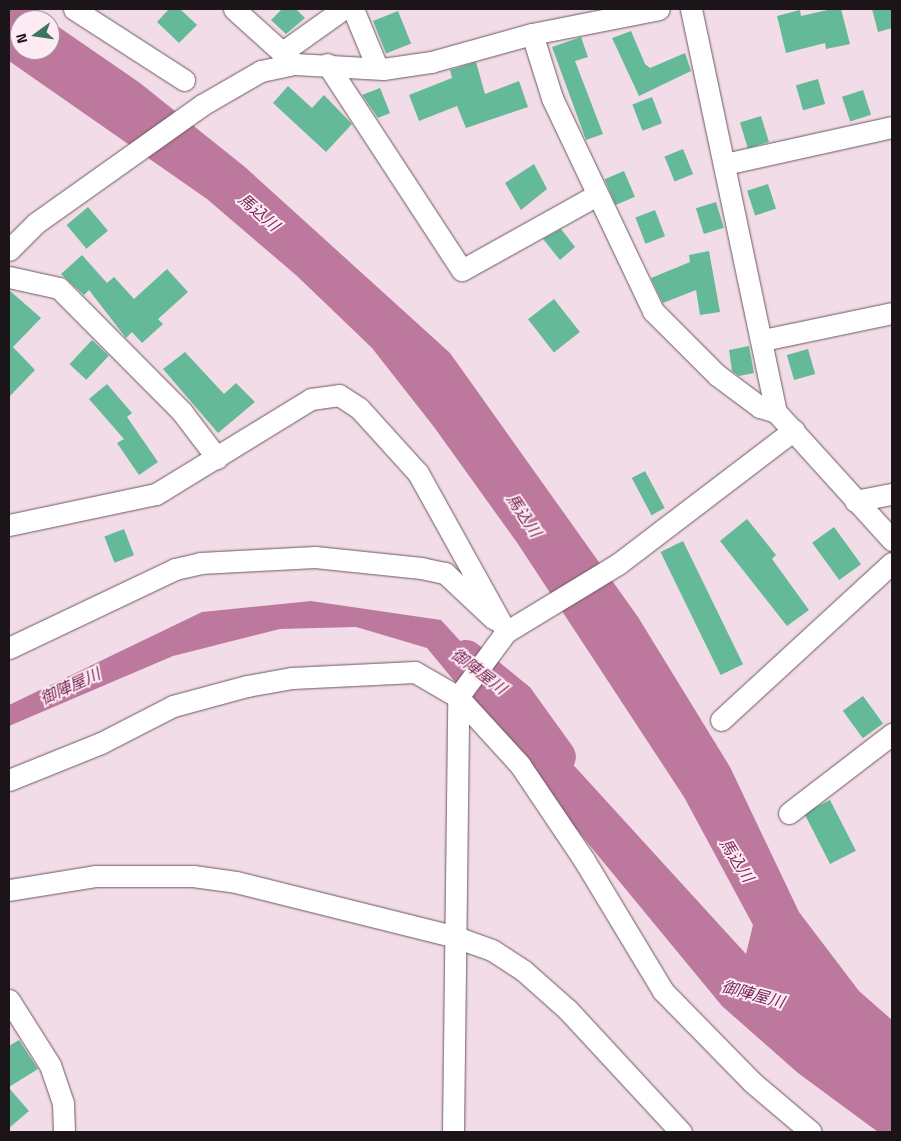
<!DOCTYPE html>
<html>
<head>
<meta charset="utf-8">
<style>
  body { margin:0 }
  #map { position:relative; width:901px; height:1141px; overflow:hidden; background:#f2dce7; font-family:"Titillium Web","Noto Sans JP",sans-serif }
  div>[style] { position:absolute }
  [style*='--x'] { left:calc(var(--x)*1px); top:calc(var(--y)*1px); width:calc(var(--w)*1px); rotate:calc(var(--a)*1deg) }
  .water>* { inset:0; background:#bd799d }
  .river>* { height:36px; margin:-18px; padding:0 18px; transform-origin:18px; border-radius:18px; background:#bd799d }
  .building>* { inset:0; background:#64b999; transform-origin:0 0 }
  .roads { filter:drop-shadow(0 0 1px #6b5861) drop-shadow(0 0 1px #6b5861) }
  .minor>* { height:21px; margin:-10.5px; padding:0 10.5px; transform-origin:10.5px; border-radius:10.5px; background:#fff }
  span { translate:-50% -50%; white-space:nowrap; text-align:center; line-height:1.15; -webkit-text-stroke:4px #fdebf3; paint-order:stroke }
  .water-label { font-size:16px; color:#782758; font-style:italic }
  .frame { position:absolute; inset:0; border:10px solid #1b1418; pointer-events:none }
  .north { position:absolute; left:10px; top:10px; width:50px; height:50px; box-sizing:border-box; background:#fdebf3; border:1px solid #a3959b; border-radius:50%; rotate:256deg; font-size:14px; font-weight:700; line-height:20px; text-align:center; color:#1b1418 }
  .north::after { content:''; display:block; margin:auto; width:18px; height:22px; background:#3b7661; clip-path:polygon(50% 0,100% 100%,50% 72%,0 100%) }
</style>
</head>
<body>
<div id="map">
  <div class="water">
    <i style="clip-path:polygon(9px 9px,31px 9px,48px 20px,20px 20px,20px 50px,50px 50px,50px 21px,140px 83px,245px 167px,450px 353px,638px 617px,730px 767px,799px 912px,859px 991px,892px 1020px,892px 1132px,878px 1132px,798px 1073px,722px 1006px,427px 648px,356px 627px,280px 629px,173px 656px,9px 726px,9px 705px,202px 612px,311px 601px,441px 620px,746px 954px,753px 925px,684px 797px,518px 544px,434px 427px,372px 348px,297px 276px,207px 199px,9px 61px)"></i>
  </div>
  <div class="river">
    <i style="--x:466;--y:658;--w:66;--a:39.5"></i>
    <i style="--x:517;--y:700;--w:70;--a:54.3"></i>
  </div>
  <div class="building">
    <i style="clip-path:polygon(169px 9px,180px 9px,197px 25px,179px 43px,157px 22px)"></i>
    <i style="clip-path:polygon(282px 9px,296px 9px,305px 18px,286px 34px,271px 20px)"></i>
    <i style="clip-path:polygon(832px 9px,841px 9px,850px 44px,826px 49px,825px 43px,786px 53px,777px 16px,800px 10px,801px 16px)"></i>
    <i style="clip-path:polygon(872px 9px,892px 9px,892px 28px,878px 32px)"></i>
    <i style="left:398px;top:11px;width:35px;height:27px;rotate:68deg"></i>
    <i style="clip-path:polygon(631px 31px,645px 64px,650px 68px,685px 53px,691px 71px,639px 96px,612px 38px)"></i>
    <i style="clip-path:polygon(581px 37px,588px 57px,575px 61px,603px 134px,586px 140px,552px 47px)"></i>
    <i style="clip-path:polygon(476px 62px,485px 94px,519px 81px,528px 107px,466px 128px,457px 106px,419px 121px,409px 95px,452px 78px,450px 70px)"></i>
    <i style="left:818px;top:79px;width:26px;height:23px;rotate:74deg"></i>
    <i style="clip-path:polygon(288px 86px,312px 108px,324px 95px,352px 124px,326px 152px,273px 103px)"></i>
    <i style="clip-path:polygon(380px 88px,390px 113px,378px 118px,362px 95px)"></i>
    <i style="left:863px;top:90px;width:26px;height:22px;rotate:72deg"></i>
    <i style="left:652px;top:97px;width:28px;height:21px;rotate:69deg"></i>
    <i style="left:761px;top:116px;width:27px;height:22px;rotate:73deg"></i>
    <i style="left:683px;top:149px;width:27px;height:20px;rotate:68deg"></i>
    <i style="clip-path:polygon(534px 164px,547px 189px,521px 210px,505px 183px)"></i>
    <i style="left:624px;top:171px;width:28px;height:21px;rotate:67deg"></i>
    <i style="left:768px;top:184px;width:26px;height:22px;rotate:72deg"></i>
    <i style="left:716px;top:202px;width:27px;height:21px;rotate:73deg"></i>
    <i style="left:88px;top:207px;width:31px;height:28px;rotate:50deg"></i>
    <i style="left:655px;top:210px;width:28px;height:21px;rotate:69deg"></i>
    <i style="clip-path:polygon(561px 229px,575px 247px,560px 260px,543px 239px)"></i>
    <i style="clip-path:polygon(709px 251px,720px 312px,700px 315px,696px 290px,663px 303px,651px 278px,690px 262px,689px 255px)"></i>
    <i style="clip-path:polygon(82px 255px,107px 283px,114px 277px,134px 299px,167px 269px,188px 292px,158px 319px,163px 324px,142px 343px,132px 332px,126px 338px,89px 290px,84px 295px,61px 274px)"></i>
    <i style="clip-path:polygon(9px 290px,41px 318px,13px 347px,35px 370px,9px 397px)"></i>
    <i style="left:554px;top:299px;width:42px;height:33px;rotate:52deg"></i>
    <i style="left:92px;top:340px;width:23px;height:33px;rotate:43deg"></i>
    <i style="clip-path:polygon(749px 346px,754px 373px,739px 376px,732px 371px,729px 350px)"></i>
    <i style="left:808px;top:349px;width:26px;height:22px;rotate:74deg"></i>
    <i style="clip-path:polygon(185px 352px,224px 394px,236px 383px,255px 402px,218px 433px,163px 369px)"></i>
    <i style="clip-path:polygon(107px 384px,132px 413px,127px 417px,158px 462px,139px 475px,117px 443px,124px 439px,89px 399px)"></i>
    <i style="left:645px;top:471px;width:42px;height:15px;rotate:62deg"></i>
    <i style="clip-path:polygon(747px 519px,776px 555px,772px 559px,809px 610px,787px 626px,720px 541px)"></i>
    <i style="left:834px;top:527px;width:46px;height:27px;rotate:54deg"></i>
    <i style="left:124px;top:529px;width:28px;height:21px;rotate:69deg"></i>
    <i style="left:683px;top:541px;width:137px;height:25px;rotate:64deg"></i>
    <i style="left:863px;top:696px;width:34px;height:25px;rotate:54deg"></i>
    <i style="left:830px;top:800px;width:57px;height:29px;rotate:63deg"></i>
    <i style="clip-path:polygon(19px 1040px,38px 1069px,9px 1087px,9px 1046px)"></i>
    <i style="clip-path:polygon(9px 1088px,29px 1111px,9px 1128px)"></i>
  </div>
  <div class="roads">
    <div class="minor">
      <i style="--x:74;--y:9;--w:131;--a:32.8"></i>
      <i style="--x:234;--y:9;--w:82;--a:42"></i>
      <i style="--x:353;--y:9;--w:63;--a:67.5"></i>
      <i style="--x:691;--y:9;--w:412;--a:78.1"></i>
      <i style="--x:532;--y:34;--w:67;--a:72.6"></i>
      <i style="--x:552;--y:98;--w:236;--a:64.6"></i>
      <i style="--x:653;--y:311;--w:91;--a:45"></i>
      <i style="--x:717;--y:375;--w:54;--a:36.7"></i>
      <i style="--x:760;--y:407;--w:17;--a:17"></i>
      <i style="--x:776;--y:412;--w:173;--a:47.8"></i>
      <i style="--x:284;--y:51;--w:72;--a:-35.4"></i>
      <i style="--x:327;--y:64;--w:246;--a:56.8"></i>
      <i style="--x:462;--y:270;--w:154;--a:-29.1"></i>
      <i style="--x:725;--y:164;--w:171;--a:-12.5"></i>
      <i style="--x:9;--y:250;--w:38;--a:-45"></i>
      <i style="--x:36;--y:223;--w:204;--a:-35.4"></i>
      <i style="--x:202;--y:105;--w:68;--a:-30"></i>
      <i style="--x:261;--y:71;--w:35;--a:-12"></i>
      <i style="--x:295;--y:64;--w:88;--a:3.3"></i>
      <i style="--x:383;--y:69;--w:49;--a:-8.3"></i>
      <i style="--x:431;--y:62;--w:105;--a:-15.5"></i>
      <i style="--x:532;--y:34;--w:129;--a:-11.1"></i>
      <i style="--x:9;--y:277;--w:51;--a:12.4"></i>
      <i style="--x:59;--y:288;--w:175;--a:45.2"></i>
      <i style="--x:182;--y:412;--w:58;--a:52.7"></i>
      <i style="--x:763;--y:340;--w:132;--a:-11.8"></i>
      <i style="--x:855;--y:501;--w:38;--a:-11"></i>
      <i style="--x:9;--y:525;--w:150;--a:-11.9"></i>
      <i style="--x:156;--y:494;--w:182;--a:-31.5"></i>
      <i style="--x:311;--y:399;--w:28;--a:-8"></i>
      <i style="--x:339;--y:395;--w:24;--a:33"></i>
      <i style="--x:359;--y:408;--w:88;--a:47.8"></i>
      <i style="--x:418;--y:473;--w:182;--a:61"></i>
      <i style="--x:9;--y:648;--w:184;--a:-25.4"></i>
      <i style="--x:175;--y:569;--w:26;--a:-13"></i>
      <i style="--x:200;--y:563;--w:115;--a:-3"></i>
      <i style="--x:315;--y:557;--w:107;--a:5.9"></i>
      <i style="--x:421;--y:568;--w:25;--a:12"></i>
      <i style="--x:445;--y:573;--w:67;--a:43.2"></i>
      <i style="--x:721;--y:720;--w:232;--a:-42.6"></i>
      <i style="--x:9;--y:780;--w:99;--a:-21.9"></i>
      <i style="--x:101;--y:743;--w:81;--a:-27.2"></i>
      <i style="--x:173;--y:706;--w:77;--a:-15.1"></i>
      <i style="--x:247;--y:686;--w:46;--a:-10.1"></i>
      <i style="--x:292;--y:678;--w:123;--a:-2.8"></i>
      <i style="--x:415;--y:672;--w:50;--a:30.2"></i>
      <i style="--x:458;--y:697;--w:92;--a:47.6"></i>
      <i style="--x:520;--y:765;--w:115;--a:56"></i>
      <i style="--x:584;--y:860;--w:153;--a:58.9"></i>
      <i style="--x:663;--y:991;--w:127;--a:45.6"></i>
      <i style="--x:752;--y:1082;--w:77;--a:40.3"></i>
      <i style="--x:789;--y:813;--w:130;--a:-37.5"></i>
      <i style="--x:9;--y:890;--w:87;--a:-9.2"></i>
      <i style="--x:95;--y:876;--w:98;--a:0"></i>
      <i style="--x:193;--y:876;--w:43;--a:7.9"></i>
      <i style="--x:236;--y:882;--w:224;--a:14"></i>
      <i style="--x:453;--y:936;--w:41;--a:19.7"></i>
      <i style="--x:492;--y:950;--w:38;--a:33"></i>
      <i style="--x:524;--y:971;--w:57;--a:41.5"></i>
      <i style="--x:567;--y:1009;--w:168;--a:47.2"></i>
      <i style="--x:9;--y:1000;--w:77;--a:57.8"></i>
      <i style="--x:50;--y:1065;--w:40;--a:71.1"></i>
      <i style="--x:63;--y:1103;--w:29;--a:88"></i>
      <i style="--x:453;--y:1132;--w:435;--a:-89.3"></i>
      <i style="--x:458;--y:697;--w:81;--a:-53.6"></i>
      <i style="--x:506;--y:632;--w:131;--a:-31.3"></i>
      <i style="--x:618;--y:564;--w:221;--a:-37.3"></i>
    </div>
  </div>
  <div class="water-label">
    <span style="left:259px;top:212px;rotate:41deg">馬込川</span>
    <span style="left:524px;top:515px;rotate:56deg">馬込川</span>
    <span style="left:479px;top:671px;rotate:37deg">御陣屋川</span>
    <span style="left:70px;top:686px;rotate:-25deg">御陣屋川</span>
    <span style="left:737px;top:860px;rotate:58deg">馬込川</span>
    <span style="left:753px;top:994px;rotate:15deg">御陣屋川</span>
  </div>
  <div class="frame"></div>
  <div class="north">N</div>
</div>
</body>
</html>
